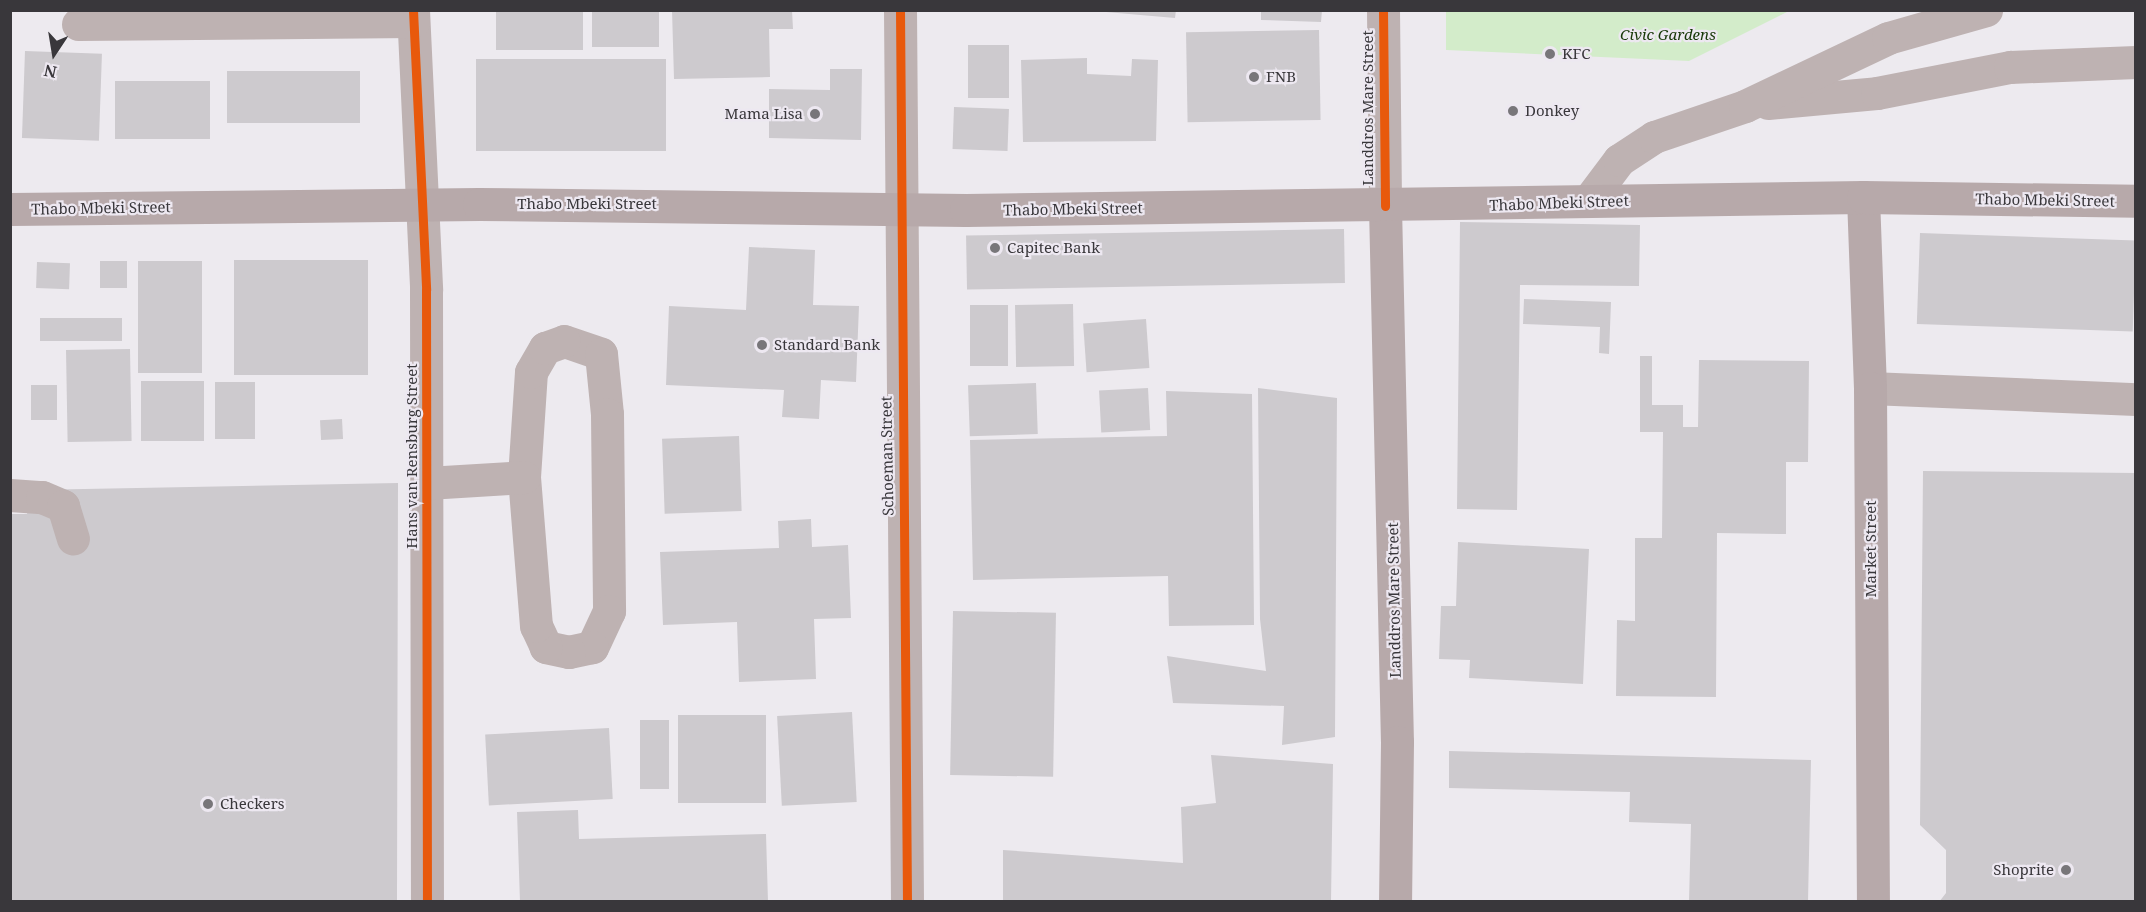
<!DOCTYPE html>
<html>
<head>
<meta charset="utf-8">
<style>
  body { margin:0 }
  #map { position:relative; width:2146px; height:912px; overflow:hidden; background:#edeaef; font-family:"Noto Serif",serif }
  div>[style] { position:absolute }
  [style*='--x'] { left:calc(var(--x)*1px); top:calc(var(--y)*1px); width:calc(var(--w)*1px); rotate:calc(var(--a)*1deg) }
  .green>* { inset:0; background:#d3ecca }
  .building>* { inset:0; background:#cdcace; transform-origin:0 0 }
  .minor>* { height:33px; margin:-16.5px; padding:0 16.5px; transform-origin:16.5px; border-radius:16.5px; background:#beb2b2 }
  .major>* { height:33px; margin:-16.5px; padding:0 16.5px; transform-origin:16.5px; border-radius:16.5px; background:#b7a9aa }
  .cycleway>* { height:9px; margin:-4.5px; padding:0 4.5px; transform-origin:4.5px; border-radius:4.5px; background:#e8590c }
  .dots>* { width:16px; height:16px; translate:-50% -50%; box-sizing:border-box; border:3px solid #ede8f1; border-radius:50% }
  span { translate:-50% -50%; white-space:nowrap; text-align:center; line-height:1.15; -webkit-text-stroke:4.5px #ede8f1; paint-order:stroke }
  .park-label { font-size:15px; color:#163706; font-style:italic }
  .poi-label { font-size:15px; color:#39373b }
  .left { translate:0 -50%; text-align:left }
  .right { translate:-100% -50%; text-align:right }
  .street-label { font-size:15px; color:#39373b }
  .frame { position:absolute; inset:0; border:12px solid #39373b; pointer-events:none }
  .north { position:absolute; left:24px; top:24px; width:60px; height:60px; -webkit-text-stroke:4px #ede8f1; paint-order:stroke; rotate:192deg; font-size:16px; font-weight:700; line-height:24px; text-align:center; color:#39373b }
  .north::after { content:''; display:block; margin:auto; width:21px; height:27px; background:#39373b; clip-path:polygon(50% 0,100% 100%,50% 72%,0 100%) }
</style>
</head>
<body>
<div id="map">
  <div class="green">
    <i style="clip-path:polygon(1446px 11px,1446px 10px,1789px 11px,1689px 61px,1446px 50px)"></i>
  </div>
  <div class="building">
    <i style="left:496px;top:10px;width:87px;height:40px"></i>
    <i style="left:592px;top:10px;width:67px;height:37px"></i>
    <i style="clip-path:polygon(672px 10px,792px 10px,793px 29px,769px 29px,770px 77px,674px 79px)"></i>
    <i style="clip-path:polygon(1083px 10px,1176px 10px,1175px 18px)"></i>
    <i style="clip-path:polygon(1261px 10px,1322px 10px,1321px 22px,1261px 20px)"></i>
    <i style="left:1319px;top:30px;width:90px;height:133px;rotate:89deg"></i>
    <i style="left:968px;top:45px;width:41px;height:53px"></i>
    <i style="left:25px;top:51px;width:77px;height:87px;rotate:2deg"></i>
    <i style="clip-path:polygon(1087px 58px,1087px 74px,1131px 76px,1132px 59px,1158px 60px,1156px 141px,1023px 142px,1021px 60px)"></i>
    <i style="left:476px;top:59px;width:190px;height:92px"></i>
    <i style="clip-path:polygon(830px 69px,862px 69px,861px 140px,769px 138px,769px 89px,830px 90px)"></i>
    <i style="left:360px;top:71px;width:52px;height:133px;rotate:90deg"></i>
    <i style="left:210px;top:81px;width:58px;height:95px;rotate:90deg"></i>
    <i style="left:954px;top:107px;width:55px;height:42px;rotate:2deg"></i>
    <i style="clip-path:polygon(1460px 222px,1640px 225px,1639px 286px,1520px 285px,1517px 510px,1457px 509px)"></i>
    <i style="left:1344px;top:229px;width:54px;height:378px;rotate:89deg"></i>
    <i style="left:1920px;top:233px;width:216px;height:91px;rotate:2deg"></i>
    <i style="clip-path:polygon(749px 247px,815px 250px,813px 305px,859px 306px,856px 382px,821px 380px,819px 419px,782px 417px,784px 390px,666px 385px,669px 306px,746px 310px)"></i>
    <i style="left:234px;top:260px;width:134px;height:115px"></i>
    <i style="left:100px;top:261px;width:27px;height:27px"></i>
    <i style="left:138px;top:261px;width:64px;height:112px"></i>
    <i style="left:37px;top:262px;width:33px;height:26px;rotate:2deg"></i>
    <i style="clip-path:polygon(1524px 299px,1611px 302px,1609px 354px,1599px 353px,1600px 327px,1523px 324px)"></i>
    <i style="left:1073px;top:304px;width:62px;height:58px;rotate:89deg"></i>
    <i style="left:970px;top:305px;width:38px;height:61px"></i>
    <i style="left:122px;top:318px;width:23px;height:82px;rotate:90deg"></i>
    <i style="left:1146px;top:319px;width:49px;height:63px;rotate:86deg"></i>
    <i style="left:130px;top:349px;width:92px;height:64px;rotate:89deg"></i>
    <i style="clip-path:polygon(1640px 356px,1652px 356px,1652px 405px,1683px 405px,1683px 427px,1698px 427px,1699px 360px,1809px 361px,1808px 462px,1786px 462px,1786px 534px,1717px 533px,1716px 697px,1616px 696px,1617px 620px,1635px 621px,1635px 538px,1662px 538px,1663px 432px,1640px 432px)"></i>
    <i style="left:141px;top:381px;width:63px;height:60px"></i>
    <i style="left:215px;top:382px;width:40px;height:57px"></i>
    <i style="left:1036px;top:383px;width:51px;height:68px;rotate:88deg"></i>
    <i style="left:31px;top:385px;width:26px;height:35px"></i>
    <i style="left:1148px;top:388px;width:42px;height:49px;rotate:87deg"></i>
    <i style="clip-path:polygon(1258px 388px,1337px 398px,1335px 737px,1282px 745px,1284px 706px,1173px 703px,1167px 656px,1266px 671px,1260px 619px)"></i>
    <i style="clip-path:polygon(1166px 391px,1252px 394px,1254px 625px,1169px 626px,1168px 576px,973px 580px,970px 440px,1167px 436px)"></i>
    <i style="left:342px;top:419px;width:20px;height:22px;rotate:87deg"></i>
    <i style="left:739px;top:436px;width:75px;height:77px;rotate:88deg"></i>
    <i style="clip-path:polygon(1923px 471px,2136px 473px,2136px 902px,1939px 902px,1946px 893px,1946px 850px,1920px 825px)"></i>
    <i style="clip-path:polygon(398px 483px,397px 902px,10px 902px,10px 514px,27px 514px,31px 490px)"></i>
    <i style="clip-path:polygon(811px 519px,812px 547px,848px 545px,851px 618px,814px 619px,816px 679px,739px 682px,737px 622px,663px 625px,660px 552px,779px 548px,778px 521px)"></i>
    <i style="clip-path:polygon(1458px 542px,1589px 549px,1583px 684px,1469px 678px,1470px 660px,1439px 659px,1441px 606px,1456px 606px)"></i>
    <i style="left:953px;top:611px;width:103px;height:164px;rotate:1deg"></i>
    <i style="left:852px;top:712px;width:90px;height:75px;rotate:87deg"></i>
    <i style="left:678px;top:715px;width:88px;height:88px"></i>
    <i style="left:640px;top:720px;width:29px;height:69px"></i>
    <i style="left:609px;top:728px;width:71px;height:124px;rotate:87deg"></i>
    <i style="clip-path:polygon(1449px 751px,1811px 760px,1808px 902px,1689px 902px,1691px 824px,1629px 822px,1630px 792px,1449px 788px)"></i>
    <i style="clip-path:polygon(1211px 755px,1333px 764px,1331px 902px,1003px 902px,1003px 850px,1183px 863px,1181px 807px,1216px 803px)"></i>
    <i style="clip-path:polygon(578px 810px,579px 839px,766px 834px,768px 902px,520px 902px,517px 812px)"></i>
  </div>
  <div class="minor">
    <i style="--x:413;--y:10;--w:280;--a:87.3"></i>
    <i style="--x:426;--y:290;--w:612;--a:89.91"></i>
    <i style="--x:900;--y:10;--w:892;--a:89.55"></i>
    <i style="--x:1383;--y:10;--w:196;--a:89.4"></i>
    <i style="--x:78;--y:24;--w:335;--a:-0.5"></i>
    <i style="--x:1768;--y:103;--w:109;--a:-5.2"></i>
    <i style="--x:1877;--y:93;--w:136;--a:-11.1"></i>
    <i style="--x:2010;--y:67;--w:126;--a:-2.3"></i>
    <i style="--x:1589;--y:200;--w:50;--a:-53.1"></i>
    <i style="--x:1619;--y:160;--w:42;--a:-33.3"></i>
    <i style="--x:1654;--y:137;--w:96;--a:-18.8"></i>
    <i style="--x:1745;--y:106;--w:158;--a:-25.4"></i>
    <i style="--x:1888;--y:38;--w:102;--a:-15.9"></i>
    <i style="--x:564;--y:341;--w:39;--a:19"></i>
    <i style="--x:601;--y:354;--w:60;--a:84.3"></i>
    <i style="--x:607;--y:414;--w:197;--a:89.4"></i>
    <i style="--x:609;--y:611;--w:40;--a:115"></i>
    <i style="--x:592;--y:647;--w:24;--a:168"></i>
    <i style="--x:569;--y:652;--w:24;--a:-168"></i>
    <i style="--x:546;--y:647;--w:23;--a:-115"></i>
    <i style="--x:536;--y:626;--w:149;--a:-94.6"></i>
    <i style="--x:524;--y:477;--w:105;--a:-86.2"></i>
    <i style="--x:531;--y:372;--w:28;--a:-60"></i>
    <i style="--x:545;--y:348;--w:20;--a:-20"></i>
    <i style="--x:1870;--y:388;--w:266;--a:2.4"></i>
    <i style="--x:427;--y:483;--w:97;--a:-3.5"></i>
    <i style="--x:10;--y:495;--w:32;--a:4"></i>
    <i style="--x:42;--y:497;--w:23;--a:23"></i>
    <i style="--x:63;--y:506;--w:34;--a:73"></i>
  </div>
  <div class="major">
    <i style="--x:1863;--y:197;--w:191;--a:87.9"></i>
    <i style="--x:1870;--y:388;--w:514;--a:89.67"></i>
    <i style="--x:1385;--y:206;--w:536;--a:88.72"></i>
    <i style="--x:1397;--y:742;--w:160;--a:90.7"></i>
    <i style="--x:10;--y:209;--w:469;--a:-0.6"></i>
    <i style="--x:479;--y:204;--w:487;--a:0.7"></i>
    <i style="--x:966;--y:210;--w:897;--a:-0.83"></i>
    <i style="--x:1863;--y:197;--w:273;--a:0.8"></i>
  </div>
  <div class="cycleway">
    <i style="--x:413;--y:10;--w:280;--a:87.3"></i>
    <i style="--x:426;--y:290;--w:612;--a:89.91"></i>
    <i style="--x:900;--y:10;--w:892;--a:89.55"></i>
    <i style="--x:1383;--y:10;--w:196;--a:89.4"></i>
  </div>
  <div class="dots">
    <i style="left:1550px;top:54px;background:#78767a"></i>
    <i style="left:1254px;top:77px;background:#78767a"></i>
    <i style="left:1513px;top:111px;background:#78767a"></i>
    <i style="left:815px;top:114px;background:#78767a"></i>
    <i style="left:995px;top:248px;background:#78767a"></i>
    <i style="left:762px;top:345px;background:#78767a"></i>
    <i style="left:208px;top:804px;background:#78767a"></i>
    <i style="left:2066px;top:870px;background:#78767a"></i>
  </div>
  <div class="park-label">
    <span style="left:1668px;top:35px">Civic Gardens</span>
  </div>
  <div class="poi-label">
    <span class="left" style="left:1562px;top:54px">KFC</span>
    <span class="left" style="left:1266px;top:77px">FNB</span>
    <span class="left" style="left:1525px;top:111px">Donkey</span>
    <span class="right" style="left:803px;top:114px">Mama Lisa</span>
    <span class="left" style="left:1007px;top:248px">Capitec Bank</span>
    <span class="left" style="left:774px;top:345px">Standard Bank</span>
    <span class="left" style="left:220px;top:804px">Checkers</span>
    <span class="right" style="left:2054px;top:870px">Shoprite</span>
  </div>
  <div class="street-label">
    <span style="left:1368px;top:108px;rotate:-90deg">Landdros Mare Street</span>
    <span style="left:2045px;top:200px;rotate:1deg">Thabo Mbeki Street</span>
    <span style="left:1559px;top:203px;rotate:-2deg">Thabo Mbeki Street</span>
    <span style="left:587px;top:204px">Thabo Mbeki Street</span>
    <span style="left:101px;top:208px;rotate:-1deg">Thabo Mbeki Street</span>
    <span style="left:1073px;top:209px;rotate:-1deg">Thabo Mbeki Street</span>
    <span style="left:412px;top:456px;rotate:-90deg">Hans van Rensburg Street</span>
    <span style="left:887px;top:456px;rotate:-91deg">Schoeman Street</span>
    <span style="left:1871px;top:549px;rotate:-90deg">Market Street</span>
    <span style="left:1394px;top:600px;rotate:-91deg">Landdros Mare Street</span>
  </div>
  <div class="frame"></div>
  <div class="north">N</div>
</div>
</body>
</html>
